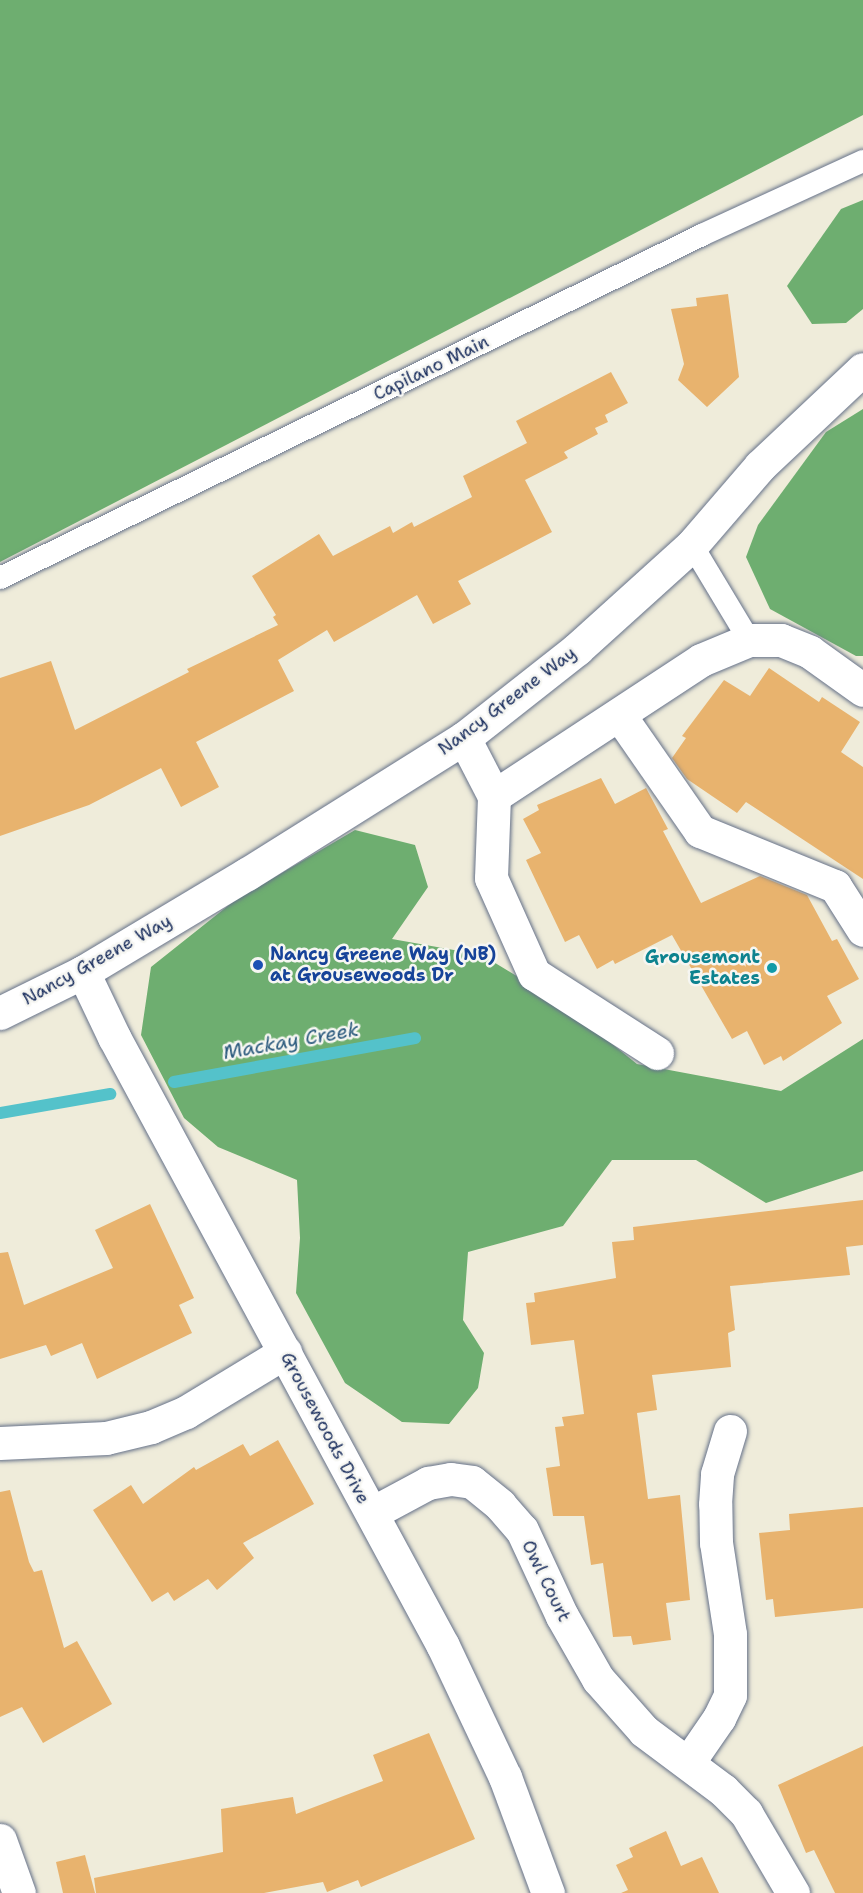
<!DOCTYPE html>
<html>
<head>
<meta charset="utf-8">
<style>
  body { margin:0 }
  #map { position:relative; width:863px; height:1893px; overflow:hidden; background:#efecda; font-family:"Shantell Sans",sans-serif }
  div>[style] { position:absolute }
  [style*='--x'] { left:calc(var(--x)*1px); top:calc(var(--y)*1px); width:calc(var(--w)*1px); rotate:calc(var(--a)*1deg) }
  .forest>* { inset:0; background:#6eae70 }
  .stream>* { height:12px; margin:-6px; padding:0 6px; transform-origin:6px; border-radius:6px; background:#54c2ca }
  .building>* { inset:0; background:#e8b36e }
  .roads { filter:drop-shadow(0 0 2px #657189) drop-shadow(0 0 2px #657189) }
  .lane>* { height:22px; margin:-11px; padding:0 11px; transform-origin:11px; border-radius:11px; background:#fff }
  .street>* { height:33px; margin:-16.5px; padding:0 16.5px; transform-origin:16.5px; border-radius:16.5px; background:#fff }
  .secondary>* { height:33px; margin:-16.5px; padding:0 16.5px; transform-origin:16.5px; border-radius:16.5px; background:#fff }
  .dots>* { width:16px; height:16px; translate:-50% -50%; box-sizing:border-box; border:3px solid #f6f6f2; border-radius:50% }
  span { translate:-50% -50%; white-space:nowrap; text-align:center; line-height:1.15; -webkit-text-stroke:5px #f6f6f2; paint-order:stroke }
  .street-label { font-size:18px; color:#1b2f5e }
  .transit-label { font-size:18px; color:#164399; font-weight:700 }
  .left { translate:0 -50%; text-align:left }
  .culture-label { font-size:18px; color:#0d838f; font-weight:700 }
  .right { translate:-100% -50%; text-align:right }
  .water-label { font-size:20px; color:#2c5b7e; font-style:italic }
</style>
</head>
<body>
<div id="map">
  <div class="forest">
    <i style="clip-path:polygon(0 0,863px 0,863px 115px,0 562px)"></i>
    <i style="clip-path:polygon(863px 200px,863px 309px,846px 323px,812px 324px,787px 286px,841px 209px)"></i>
    <i style="clip-path:polygon(863px 409px,863px 656px,856px 656px,770px 609px,746px 557px,758px 525px,826px 432px)"></i>
    <i style="clip-path:polygon(355px 830px,415px 845px,428px 887px,392px 939px,482px 955px,561px 1003px,637px 1064px,781px 1091px,863px 1039px,863px 1171px,766px 1203px,696px 1160px,612px 1160px,563px 1226px,468px 1252px,463px 1320px,484px 1353px,478px 1388px,449px 1424px,402px 1422px,345px 1383px,296px 1293px,300px 1238px,297px 1180px,218px 1147px,184px 1118px,141px 1035px,151px 967px,234px 901px)"></i>
  </div>
  <div class="stream">
    <i style="--x:174;--y:1082;--w:245;--a:-10.3"></i>
    <i style="--x:0;--y:1113;--w:112;--a:-9.8"></i>
  </div>
  <div class="building">
    <i style="clip-path:polygon(728px 294px,739px 377px,707px 407px,678px 380px,684px 364px,671px 309px,697px 306px,696px 298px)"></i>
    <i style="clip-path:polygon(611px 372px,628px 403px,605px 415px,608px 422px,595px 428px,598px 434px,564px 452px,568px 458px,525px 480px,552px 532px,458px 581px,471px 604px,433px 624px,417px 595px,334px 642px,327px 630px,278px 660px,294px 691px,196px 742px,219px 787px,181px 807px,161px 768px,89px 805px,0 836px,0 678px,51px 661px,75px 730px,189px 672px,187px 669px,278px 625px,273px 617px,276px 615px,252px 576px,319px 534px,333px 556px,390px 526px,393px 533px,412px 522px,414px 527px,472px 497px,463px 476px,527px 443px,516px 421px)"></i>
    <i style="clip-path:polygon(769px 668px,819px 702px,822px 697px,860px 722px,841px 752px,863px 767px,863px 879px,746px 802px,737px 813px,687px 779px,672px 758px,686px 738px,682px 736px,724px 680px,750px 696px)"></i>
    <i style="clip-path:polygon(601px 778px,615px 804px,646px 788px,668px 829px,663px 831px,701px 903px,760px 876px,807px 895px,832px 941px,837px 939px,859px 979px,827px 996px,842px 1023px,783px 1061px,781px 1056px,764px 1065px,747px 1031px,732px 1039px,672px 935px,615px 964px,613px 960px,597px 969px,579px 935px,565px 942px,526px 860px,541px 853px,523px 819px,539px 810px,537px 805px)"></i>
    <i style="clip-path:polygon(863px 1200px,863px 1245px,846px 1247px,850px 1275px,730px 1286px,735px 1330px,728px 1333px,731px 1367px,652px 1375px,657px 1410px,637px 1413px,648px 1499px,680px 1495px,690px 1600px,666px 1603px,671px 1640px,633px 1645px,631px 1636px,613px 1637px,603px 1563px,591px 1565px,584px 1516px,553px 1516px,546px 1468px,560px 1466px,555px 1427px,564px 1426px,562px 1417px,584px 1414px,574px 1340px,531px 1345px,526px 1303px,535px 1302px,534px 1293px,616px 1278px,612px 1242px,634px 1240px,633px 1227px)"></i>
    <i style="clip-path:polygon(150px 1204px,194px 1298px,179px 1305px,192px 1333px,97px 1379px,82px 1343px,51px 1356px,46px 1345px,0 1359px,0 1253px,8px 1252px,24px 1305px,113px 1268px,95px 1230px)"></i>
    <i style="clip-path:polygon(278px 1440px,314px 1504px,243px 1543px,254px 1558px,217px 1590px,208px 1579px,174px 1601px,168px 1592px,152px 1602px,93px 1510px,131px 1485px,143px 1504px,194px 1467px,196px 1470px,243px 1444px,250px 1456px)"></i>
    <i style="clip-path:polygon(10px 1490px,29px 1562px,34px 1572px,42px 1570px,64px 1648px,77px 1641px,112px 1704px,43px 1743px,22px 1707px,0 1717px,0 1492px)"></i>
    <i style="clip-path:polygon(863px 1507px,863px 1608px,775px 1617px,773px 1599px,766px 1600px,759px 1533px,790px 1530px,789px 1514px)"></i>
    <i style="clip-path:polygon(429px 1733px,475px 1839px,361px 1887px,358px 1880px,327px 1892px,323px 1882px,264px 1893px,96px 1893px,94px 1878px,223px 1852px,221px 1809px,293px 1797px,296px 1814px,383px 1781px,373px 1755px)"></i>
    <i style="clip-path:polygon(863px 1746px,863px 1893px,835px 1893px,814px 1850px,806px 1853px,778px 1785px)"></i>
    <i style="clip-path:polygon(666px 1831px,681px 1866px,702px 1857px,719px 1893px,621px 1893px,628px 1890px,616px 1865px,633px 1857px,629px 1848px)"></i>
    <i style="clip-path:polygon(85px 1855px,95px 1893px,63px 1893px,56px 1862px)"></i>
  </div>
  <div class="roads">
    <div class="lane">
      <i style="--x:692;--y:545;--w:111;--a:59"></i>
      <i style="--x:0;--y:578;--w:781;--a:-26.04"></i>
      <i style="--x:702;--y:235;--w:177;--a:-24.7"></i>
    </div>
    <div class="street">
      <i style="--x:620;--y:716;--w:140;--a:55.2"></i>
      <i style="--x:700;--y:831;--w:146;--a:22.2"></i>
      <i style="--x:835;--y:886;--w:52;--a:57.5"></i>
      <i style="--x:464;--y:738;--w:65;--a:62.7"></i>
      <i style="--x:83;--y:972;--w:72;--a:64.5"></i>
      <i style="--x:114;--y:1037;--w:692;--a:61.62"></i>
      <i style="--x:443;--y:1646;--w:145;--a:64.7"></i>
      <i style="--x:505;--y:1777;--w:124;--a:69.7"></i>
      <i style="--x:657;--y:1053;--w:146;--a:-147.3"></i>
      <i style="--x:534;--y:974;--w:105;--a:-114.1"></i>
      <i style="--x:491;--y:878;--w:82;--a:-87.9"></i>
      <i style="--x:494;--y:796;--w:248;--a:-33.3"></i>
      <i style="--x:701;--y:660;--w:52;--a:-22.6"></i>
      <i style="--x:749;--y:640;--w:32;--a:0"></i>
      <i style="--x:781;--y:640;--w:31;--a:22"></i>
      <i style="--x:810;--y:652;--w:65;--a:35.6"></i>
      <i style="--x:0;--y:1443;--w:106;--a:-2.7"></i>
      <i style="--x:106;--y:1438;--w:46;--a:-13.7"></i>
      <i style="--x:151;--y:1427;--w:38;--a:-23"></i>
      <i style="--x:186;--y:1412;--w:116;--a:-31.2"></i>
      <i style="--x:372;--y:1513;--w:64;--a:-28.2"></i>
      <i style="--x:428;--y:1483;--w:23;--a:-10"></i>
      <i style="--x:451;--y:1479;--w:21;--a:8"></i>
      <i style="--x:472;--y:1482;--w:36;--a:39"></i>
      <i style="--x:500;--y:1505;--w:33;--a:49"></i>
      <i style="--x:522;--y:1530;--w:95;--a:65.1"></i>
      <i style="--x:562;--y:1616;--w:73;--a:60.3"></i>
      <i style="--x:598;--y:1679;--w:69;--a:48.5"></i>
      <i style="--x:644;--y:1731;--w:99;--a:36.8"></i>
      <i style="--x:723;--y:1790;--w:33;--a:45"></i>
      <i style="--x:746;--y:1813;--w:93;--a:59.6"></i>
      <i style="--x:688;--y:1763;--w:55;--a:-55.4"></i>
      <i style="--x:719;--y:1718;--w:25;--a:-64"></i>
      <i style="--x:730;--y:1695;--w:61;--a:-90"></i>
      <i style="--x:730;--y:1634;--w:92;--a:-98.7"></i>
      <i style="--x:716;--y:1543;--w:39;--a:-91"></i>
      <i style="--x:715;--y:1504;--w:30;--a:-86"></i>
      <i style="--x:717;--y:1474;--w:45;--a:-73.2"></i>
      <i style="--x:0;--y:1840;--w:56;--a:70.3"></i>
    </div>
    <div class="secondary">
      <i style="--x:0;--y:1013;--w:93;--a:-26.3"></i>
      <i style="--x:83;--y:972;--w:191;--a:-30.9"></i>
      <i style="--x:247;--y:874;--w:256;--a:-32.1"></i>
      <i style="--x:464;--y:738;--w:144;--a:-38.2"></i>
      <i style="--x:577;--y:649;--w:155;--a:-42.1"></i>
      <i style="--x:692;--y:545;--w:104;--a:-49.3"></i>
      <i style="--x:760;--y:466;--w:141;--a:-43.3"></i>
    </div>
  </div>
  <div class="dots">
    <i style="left:258px;top:965px;background:#1a4fb4"></i>
    <i style="left:772px;top:968px;background:#0f9aa8"></i>
  </div>
  <div class="street-label">
    <span style="left:431px;top:368px;rotate:-26deg">Capilano Main</span>
    <span style="left:507px;top:701px;rotate:-37deg">Nancy Greene Way</span>
    <span style="left:97px;top:960px;rotate:-29deg">Nancy Greene Way</span>
    <span style="left:325px;top:1428px;rotate:62deg">Grousewoods Drive</span>
    <span style="left:546px;top:1581px;rotate:64deg">Owl Court</span>
  </div>
  <div class="transit-label">
    <span class="left" style="left:270px;top:965px">Nancy Greene Way (NB)<br>at Grousewoods Dr</span>
  </div>
  <div class="culture-label">
    <span class="right" style="left:760px;top:968px">Grousemont<br>Estates</span>
  </div>
  <div class="water-label">
    <span style="left:291px;top:1041px;rotate:-10deg">Mackay Creek</span>
  </div>
</div>
</body>
</html>
